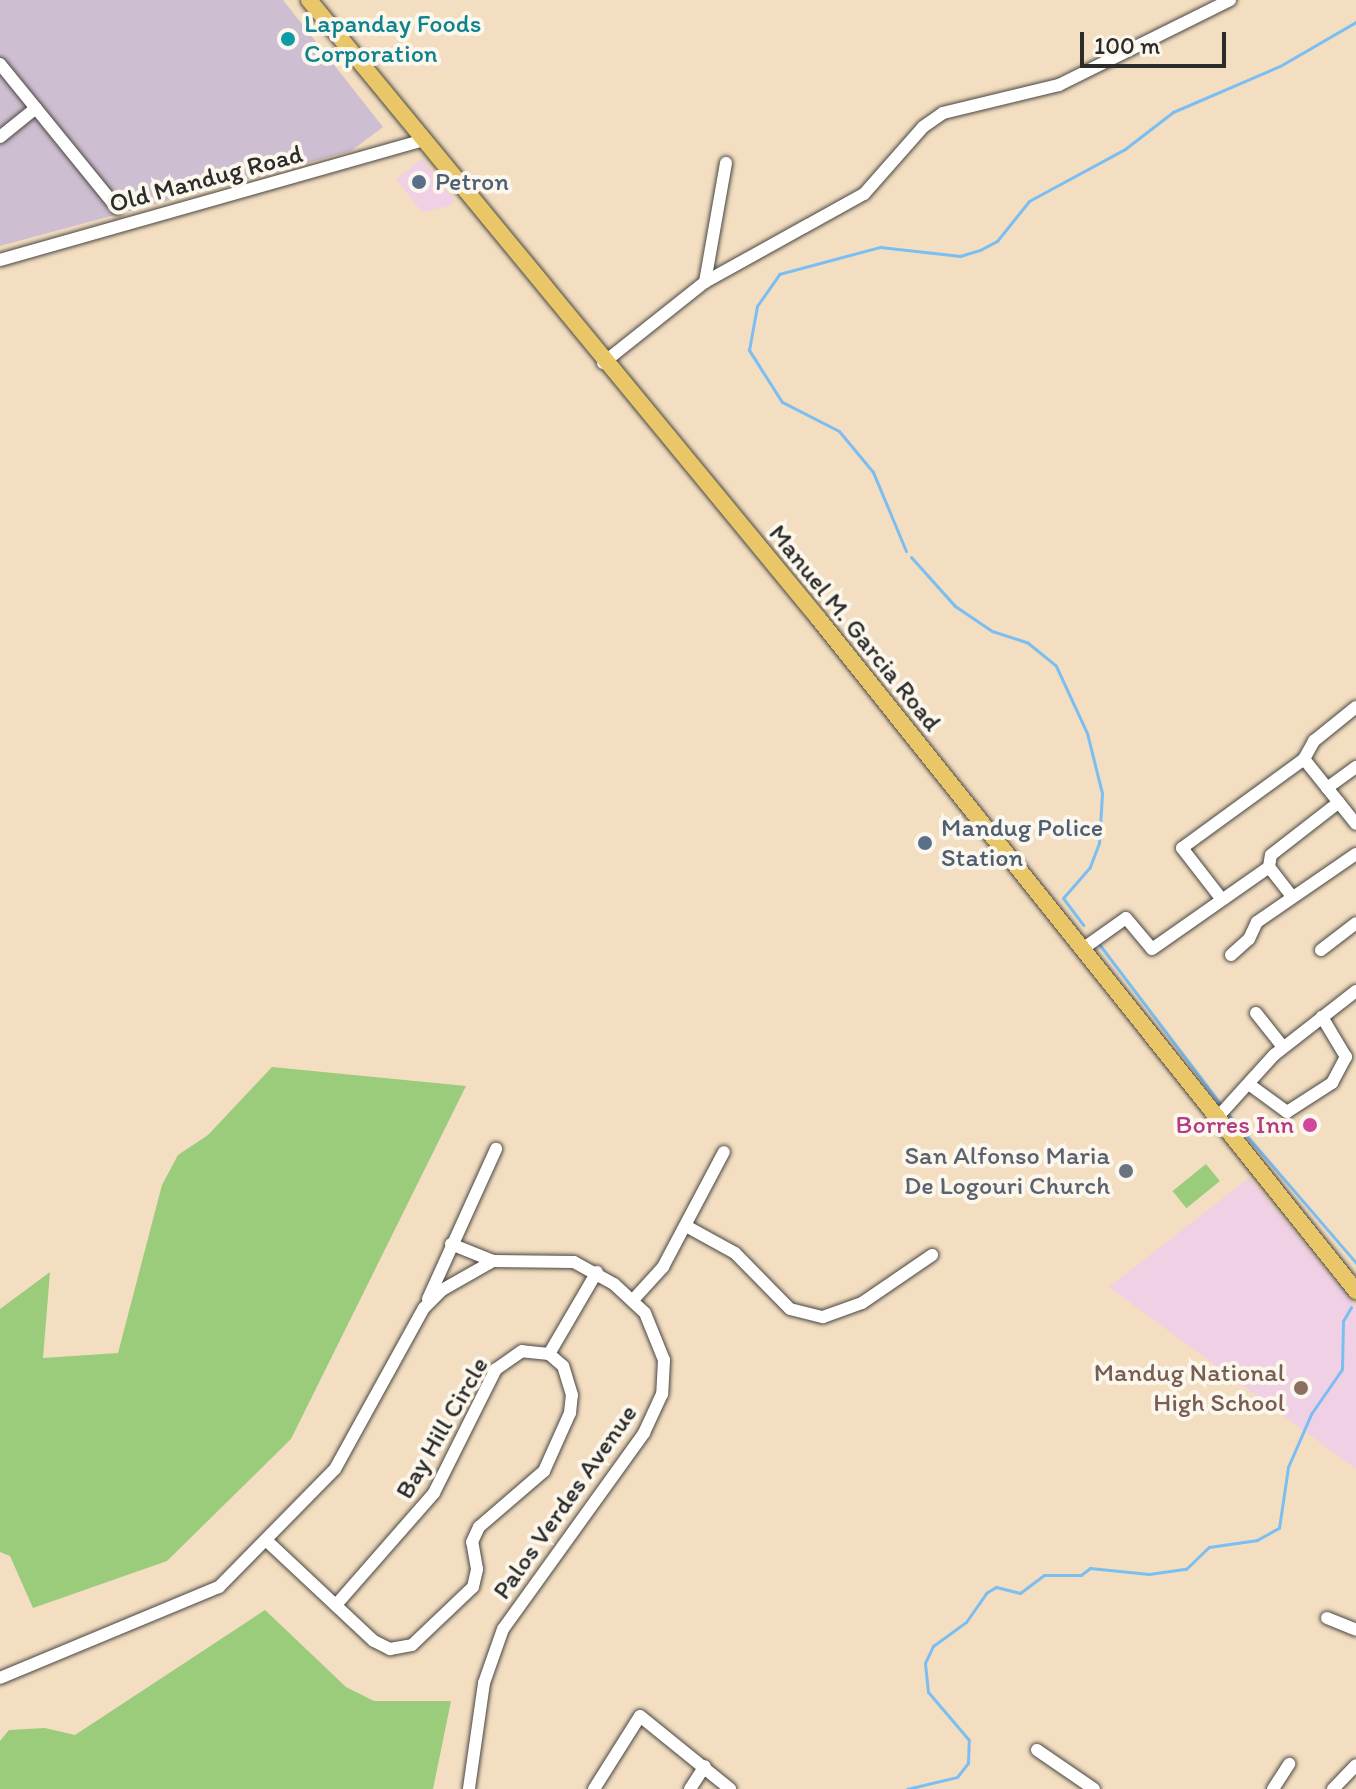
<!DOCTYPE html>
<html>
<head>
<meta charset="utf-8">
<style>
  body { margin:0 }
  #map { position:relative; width:1356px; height:1789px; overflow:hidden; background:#f3dec1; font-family:Itim,sans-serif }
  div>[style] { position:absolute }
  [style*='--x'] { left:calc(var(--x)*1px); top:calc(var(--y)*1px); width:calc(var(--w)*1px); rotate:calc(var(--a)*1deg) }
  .built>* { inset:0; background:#f0d0e4 }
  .industrial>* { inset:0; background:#cebed1 }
  .green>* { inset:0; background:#9acc7c; transform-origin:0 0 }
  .stream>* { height:3px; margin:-1.5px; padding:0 1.5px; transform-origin:1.5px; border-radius:1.5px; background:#7bbef1 }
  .roads { filter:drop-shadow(0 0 2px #494642) drop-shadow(0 0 2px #494642) }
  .minor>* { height:12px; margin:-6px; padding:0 6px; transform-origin:6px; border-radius:6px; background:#fff }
  .major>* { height:16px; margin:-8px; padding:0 8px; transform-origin:8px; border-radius:8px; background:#e9c769 }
  .dots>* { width:22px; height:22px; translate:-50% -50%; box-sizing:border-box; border:4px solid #fbf7ec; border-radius:50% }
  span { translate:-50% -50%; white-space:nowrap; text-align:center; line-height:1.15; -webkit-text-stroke:8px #fbf7ec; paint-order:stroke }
  .culture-label { font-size:26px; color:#0d838f }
  .left { translate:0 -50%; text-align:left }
  .street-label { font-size:26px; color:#2b2b2b }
  .service-label { font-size:26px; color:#4e5e75 }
  .hotel-label { font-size:26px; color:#b23c85 }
  .right { translate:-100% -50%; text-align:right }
  .worship-label { font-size:26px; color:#5b616d }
  .education-label { font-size:26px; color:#785e54 }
  .scale { position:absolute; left:1080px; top:32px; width:146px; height:36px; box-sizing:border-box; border:4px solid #2b2b2b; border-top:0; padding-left:10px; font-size:24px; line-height:28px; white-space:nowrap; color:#2b2b2b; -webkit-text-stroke:6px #fbf7ec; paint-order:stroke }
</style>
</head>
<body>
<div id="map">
  <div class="built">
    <i style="clip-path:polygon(422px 159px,455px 201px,449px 206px,422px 212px,396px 179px)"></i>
    <i style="clip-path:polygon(1249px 1178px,1356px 1306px,1356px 1469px,1109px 1287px)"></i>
  </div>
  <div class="industrial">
    <i style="clip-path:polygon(0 0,283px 0,383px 127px,351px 151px,0 246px)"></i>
  </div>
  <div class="green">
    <i style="clip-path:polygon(272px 1067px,466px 1086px,291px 1439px,167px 1561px,33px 1608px,10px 1556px,0 1552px,0 1309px,50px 1272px,43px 1358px,118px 1353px,162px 1185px,178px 1155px,208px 1135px)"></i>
    <i style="left:1206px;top:1164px;width:22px;height:43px;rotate:51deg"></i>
    <i style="clip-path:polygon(265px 1610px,346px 1687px,374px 1701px,451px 1701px,433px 1789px,0 1789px,0 1741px,9px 1730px,45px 1728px,75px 1735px)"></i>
  </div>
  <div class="stream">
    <i style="--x:906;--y:551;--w:86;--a:-112.7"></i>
    <i style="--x:873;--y:472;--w:53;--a:-129.7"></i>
    <i style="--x:839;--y:431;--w:64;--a:-153"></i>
    <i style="--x:782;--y:402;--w:62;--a:-122.4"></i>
    <i style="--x:749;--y:350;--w:45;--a:-79.7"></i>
    <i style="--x:757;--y:306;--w:39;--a:-55"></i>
    <i style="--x:779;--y:274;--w:105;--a:-15"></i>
    <i style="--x:880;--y:247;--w:81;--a:6.4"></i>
    <i style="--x:960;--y:256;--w:21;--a:-17"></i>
    <i style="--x:980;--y:250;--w:19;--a:-28"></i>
    <i style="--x:997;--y:241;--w:51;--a:-51.3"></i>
    <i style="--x:1029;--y:201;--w:109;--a:-28.4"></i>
    <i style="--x:1125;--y:149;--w:61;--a:-37.6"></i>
    <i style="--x:1173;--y:112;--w:116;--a:-23.3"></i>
    <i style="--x:1280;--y:66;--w:88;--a:-30.1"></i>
    <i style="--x:911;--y:557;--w:66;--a:48.1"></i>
    <i style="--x:955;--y:606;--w:45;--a:34"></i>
    <i style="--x:992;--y:631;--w:38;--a:18"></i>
    <i style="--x:1028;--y:643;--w:36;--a:39"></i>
    <i style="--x:1056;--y:666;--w:74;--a:65.2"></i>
    <i style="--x:1087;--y:733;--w:62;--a:76"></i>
    <i style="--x:1102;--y:793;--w:50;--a:93.4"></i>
    <i style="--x:1099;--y:843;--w:26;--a:111"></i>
    <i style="--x:1090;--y:867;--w:41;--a:131.1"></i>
    <i style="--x:1063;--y:898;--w:34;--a:53"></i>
    <i style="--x:1099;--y:944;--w:203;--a:52.8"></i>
    <i style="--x:1228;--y:1114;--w:196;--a:49.3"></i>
    <i style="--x:907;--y:1789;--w:51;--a:-13.5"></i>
    <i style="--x:957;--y:1777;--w:18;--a:-52"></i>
    <i style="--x:968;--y:1763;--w:23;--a:-88"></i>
    <i style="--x:969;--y:1740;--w:63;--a:-130.5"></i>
    <i style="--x:928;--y:1692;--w:29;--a:-96"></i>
    <i style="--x:925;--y:1663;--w:19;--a:-65"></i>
    <i style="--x:933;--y:1646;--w:41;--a:-36"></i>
    <i style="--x:966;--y:1622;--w:35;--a:-55"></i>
    <i style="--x:986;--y:1593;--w:12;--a:-31"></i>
    <i style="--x:996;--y:1587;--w:25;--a:14"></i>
    <i style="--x:1020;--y:1593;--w:30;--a:-37"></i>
    <i style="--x:1044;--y:1575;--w:37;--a:0"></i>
    <i style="--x:1081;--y:1575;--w:11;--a:-38"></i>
    <i style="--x:1090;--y:1568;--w:59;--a:5.8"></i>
    <i style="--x:1149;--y:1574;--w:37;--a:-8"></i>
    <i style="--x:1186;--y:1569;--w:32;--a:-44"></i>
    <i style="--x:1209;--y:1547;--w:49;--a:-8.3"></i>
    <i style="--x:1257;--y:1540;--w:25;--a:-29"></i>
    <i style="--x:1279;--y:1528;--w:62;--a:-81.6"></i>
    <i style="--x:1288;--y:1467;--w:58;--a:-66.5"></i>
    <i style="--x:1311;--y:1414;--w:55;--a:-55.4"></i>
    <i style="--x:1342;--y:1369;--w:48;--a:-88.8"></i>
    <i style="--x:1343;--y:1321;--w:16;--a:-60"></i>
  </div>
  <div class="roads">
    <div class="minor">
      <i style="--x:0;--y:64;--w:186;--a:50.9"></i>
      <i style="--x:0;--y:137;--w:46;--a:-38.9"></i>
      <i style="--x:0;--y:260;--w:440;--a:-15.8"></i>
      <i style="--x:705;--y:282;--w:121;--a:-80"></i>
      <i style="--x:603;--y:363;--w:130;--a:-38.5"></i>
      <i style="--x:705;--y:282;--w:182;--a:-29"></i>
      <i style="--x:864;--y:194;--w:89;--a:-48.6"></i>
      <i style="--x:923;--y:127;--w:24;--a:-35"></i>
      <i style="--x:943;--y:113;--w:119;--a:-13.6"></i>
      <i style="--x:1059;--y:85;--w:191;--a:-26.4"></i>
      <i style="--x:1304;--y:759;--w:83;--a:51.3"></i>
      <i style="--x:1327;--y:788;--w:36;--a:-36"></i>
      <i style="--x:1269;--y:867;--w:36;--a:52"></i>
      <i style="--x:1220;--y:897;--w:62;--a:-127.8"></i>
      <i style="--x:1182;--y:848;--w:151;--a:-36.1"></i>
      <i style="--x:1304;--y:759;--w:21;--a:-61"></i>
      <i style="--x:1314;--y:741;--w:54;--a:-39"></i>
      <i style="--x:1081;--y:950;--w:55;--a:-35.4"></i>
      <i style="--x:1126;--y:918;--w:40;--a:50"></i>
      <i style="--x:1152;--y:949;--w:143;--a:-35"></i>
      <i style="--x:1269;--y:867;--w:12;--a:-81"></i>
      <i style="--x:1271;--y:855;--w:86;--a:-37.9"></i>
      <i style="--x:1321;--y:950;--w:44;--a:-37.6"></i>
      <i style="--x:1231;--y:955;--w:24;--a:-42"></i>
      <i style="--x:1249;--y:939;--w:19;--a:-65"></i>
      <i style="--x:1257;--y:922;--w:120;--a:-34.5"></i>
      <i style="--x:1256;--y:1013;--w:43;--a:51.5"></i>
      <i style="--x:1250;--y:1085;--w:46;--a:36.1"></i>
      <i style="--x:1287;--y:1112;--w:54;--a:-32.8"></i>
      <i style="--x:1332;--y:1083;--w:30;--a:-62"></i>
      <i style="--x:1346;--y:1057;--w:47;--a:-121"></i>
      <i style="--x:1216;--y:1119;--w:86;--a:-47.8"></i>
      <i style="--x:1274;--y:1055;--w:104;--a:-38"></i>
      <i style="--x:686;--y:1226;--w:56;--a:28.9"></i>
      <i style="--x:735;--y:1253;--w:78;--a:45.5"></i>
      <i style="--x:790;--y:1309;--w:34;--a:14"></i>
      <i style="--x:823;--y:1317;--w:41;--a:-19.7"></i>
      <i style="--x:862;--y:1303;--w:85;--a:-34.4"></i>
      <i style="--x:451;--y:1244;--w:45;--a:22"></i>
      <i style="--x:428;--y:1299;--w:165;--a:-65.6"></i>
      <i style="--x:633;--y:1300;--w:45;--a:-47.7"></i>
      <i style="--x:663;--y:1267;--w:130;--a:-62.1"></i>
      <i style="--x:549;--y:1354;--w:95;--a:-59.7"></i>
      <i style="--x:267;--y:1541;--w:146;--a:43.1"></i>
      <i style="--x:374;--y:1641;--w:18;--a:27"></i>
      <i style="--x:390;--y:1649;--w:22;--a:-10"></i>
      <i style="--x:412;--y:1645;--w:84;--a:-43.6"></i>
      <i style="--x:473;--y:1587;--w:18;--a:-77"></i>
      <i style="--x:477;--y:1569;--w:27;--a:-100"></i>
      <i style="--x:472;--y:1542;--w:17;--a:-65"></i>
      <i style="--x:479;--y:1527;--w:86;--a:-40.7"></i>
      <i style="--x:544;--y:1471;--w:64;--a:-65.9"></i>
      <i style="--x:570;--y:1413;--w:18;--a:-84"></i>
      <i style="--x:572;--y:1395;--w:30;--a:-107"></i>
      <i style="--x:563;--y:1366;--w:18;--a:-139"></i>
      <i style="--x:549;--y:1354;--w:27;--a:-174"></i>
      <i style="--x:522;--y:1351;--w:32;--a:145"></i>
      <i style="--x:496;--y:1369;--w:139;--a:116.6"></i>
      <i style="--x:434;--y:1493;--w:149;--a:131.2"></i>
      <i style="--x:1327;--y:1618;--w:31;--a:22"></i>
      <i style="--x:0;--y:1678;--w:237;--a:-22.6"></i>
      <i style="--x:219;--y:1587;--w:165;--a:-45.5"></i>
      <i style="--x:335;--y:1469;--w:184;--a:-61.1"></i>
      <i style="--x:424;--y:1308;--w:25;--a:-45"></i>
      <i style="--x:442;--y:1290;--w:59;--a:-29.6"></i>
      <i style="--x:493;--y:1261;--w:81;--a:0.7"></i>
      <i style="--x:574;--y:1262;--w:46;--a:28.8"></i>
      <i style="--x:614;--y:1284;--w:42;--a:43.1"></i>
      <i style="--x:645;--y:1313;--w:51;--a:68"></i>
      <i style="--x:664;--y:1360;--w:34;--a:93"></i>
      <i style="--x:662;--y:1394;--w:43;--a:114.8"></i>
      <i style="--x:644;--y:1433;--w:241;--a:125.7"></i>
      <i style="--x:503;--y:1629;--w:57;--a:109.4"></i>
      <i style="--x:484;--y:1683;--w:107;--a:98.1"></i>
      <i style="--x:1037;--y:1750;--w:69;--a:34.4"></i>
      <i style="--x:594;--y:1789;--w:86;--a:-57.8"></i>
      <i style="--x:640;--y:1716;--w:116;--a:39"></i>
      <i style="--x:690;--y:1789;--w:27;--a:-57"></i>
      <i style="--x:1273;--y:1789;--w:30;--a:-57"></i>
      <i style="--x:1333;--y:1789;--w:33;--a:-46"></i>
    </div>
    <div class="major">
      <i style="--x:309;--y:0;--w:801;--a:50.52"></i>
      <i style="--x:818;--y:618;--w:862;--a:51.36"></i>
    </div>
  </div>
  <div class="dots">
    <i style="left:288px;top:39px;background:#0f9aa8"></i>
    <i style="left:419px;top:182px;background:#5c6f8a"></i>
    <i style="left:925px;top:843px;background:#5c6f8a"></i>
    <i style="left:1310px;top:1125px;background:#d1479c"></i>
    <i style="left:1126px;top:1171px;background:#6b7280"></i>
    <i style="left:1301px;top:1388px;background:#8d6e63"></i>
  </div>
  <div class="culture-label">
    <span class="left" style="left:304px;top:39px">Lapanday Foods<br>Corporation</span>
  </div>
  <div class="street-label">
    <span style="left:206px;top:179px;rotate:-15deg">Old Mandug Road</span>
    <span style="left:855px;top:628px;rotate:51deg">Manuel M. Garcia Road</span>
    <span style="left:442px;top:1428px;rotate:-60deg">Bay Hill Circle</span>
    <span style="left:565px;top:1502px;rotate:-55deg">Palos Verdes Avenue</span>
  </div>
  <div class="service-label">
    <span class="left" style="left:435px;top:182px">Petron</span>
    <span class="left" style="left:941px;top:843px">Mandug Police<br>Station</span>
  </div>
  <div class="hotel-label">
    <span class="right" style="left:1294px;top:1125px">Borres Inn</span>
  </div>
  <div class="worship-label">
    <span class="right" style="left:1110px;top:1171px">San Alfonso Maria<br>De Logouri Church</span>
  </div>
  <div class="education-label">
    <span class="right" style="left:1285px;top:1388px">Mandug National<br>High School</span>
  </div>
  <div class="scale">100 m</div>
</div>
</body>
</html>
